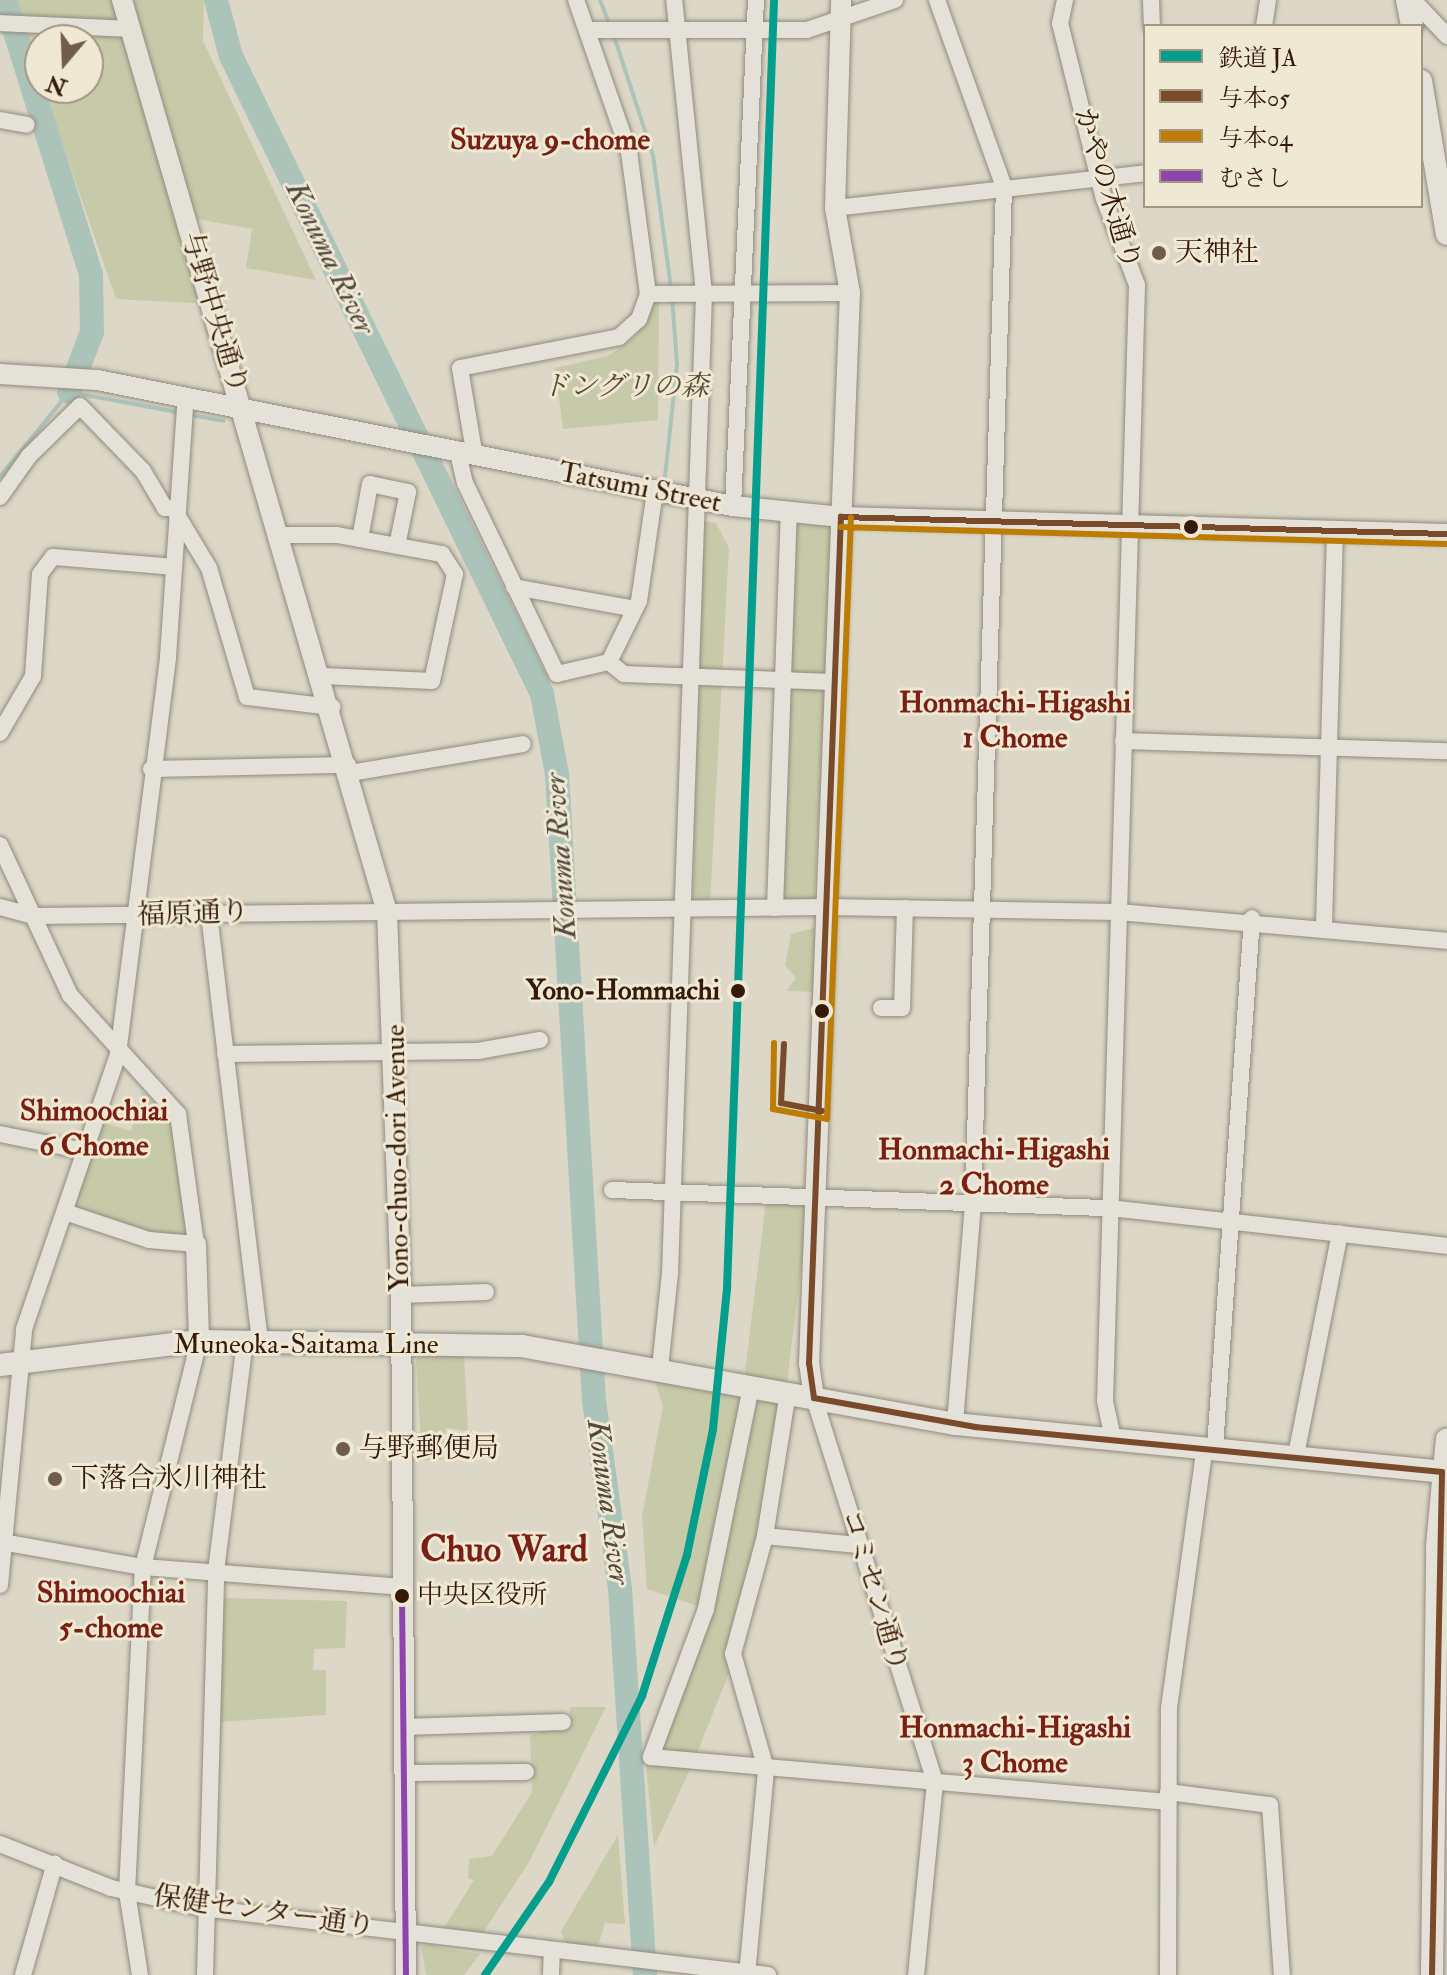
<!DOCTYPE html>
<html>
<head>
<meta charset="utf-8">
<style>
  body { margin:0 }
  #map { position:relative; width:1447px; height:1975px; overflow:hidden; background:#dcd7c6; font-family:"IM FELL Double Pica","Noto Serif JP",serif }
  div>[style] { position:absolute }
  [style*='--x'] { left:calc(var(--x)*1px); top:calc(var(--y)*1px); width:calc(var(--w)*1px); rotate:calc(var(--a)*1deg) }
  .green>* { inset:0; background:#c7caa9; transform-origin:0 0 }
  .stream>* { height:4px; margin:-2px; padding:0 2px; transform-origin:2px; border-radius:2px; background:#acc3ba }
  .river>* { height:24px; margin:-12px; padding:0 12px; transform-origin:12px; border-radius:12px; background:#acc3ba }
  .roads { filter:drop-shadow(0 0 2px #918a7f) drop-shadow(0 0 2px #918a7f) }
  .minor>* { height:16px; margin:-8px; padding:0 8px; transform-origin:8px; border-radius:8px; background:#e4e1d9 }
  .tertiary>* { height:20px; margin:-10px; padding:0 10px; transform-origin:10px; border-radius:10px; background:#e4e1d9 }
  .secondary>* { height:22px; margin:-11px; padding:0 11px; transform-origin:11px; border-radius:11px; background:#e4e1d9 }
  .bus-1>* { height:6px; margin:-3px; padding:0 3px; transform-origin:3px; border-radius:3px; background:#7a4b2a }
  .bus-2>* { height:6px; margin:-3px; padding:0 3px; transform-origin:3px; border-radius:3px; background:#bd7c03 }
  .bus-3>* { height:6px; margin:-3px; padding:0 3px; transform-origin:3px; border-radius:3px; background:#8e44ad }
  .rail-1>* { height:8px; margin:-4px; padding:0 4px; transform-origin:4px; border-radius:4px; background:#059d8c }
  .dots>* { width:22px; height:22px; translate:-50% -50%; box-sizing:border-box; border:4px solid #efe8d3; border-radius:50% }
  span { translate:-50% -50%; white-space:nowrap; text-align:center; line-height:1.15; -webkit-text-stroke:6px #efe8d3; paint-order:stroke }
  .bus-label { font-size:26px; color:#35190b }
  .left { translate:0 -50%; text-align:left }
  .street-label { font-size:28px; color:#35190b }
  .poi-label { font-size:28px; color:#35190b }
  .park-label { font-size:28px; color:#5b4b33; font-style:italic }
  .stop-label { font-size:28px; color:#35190b; font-weight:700 }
  .right { translate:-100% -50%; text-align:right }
  .neighbourhood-label { font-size:30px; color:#7a1f14; font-weight:700 }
  .water-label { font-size:30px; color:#52493e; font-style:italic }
  .district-label { font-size:36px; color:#7a1f14; font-weight:700 }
  .legend { position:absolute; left:1143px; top:24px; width:280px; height:184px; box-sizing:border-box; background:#efe8d3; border:2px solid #a59583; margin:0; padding:10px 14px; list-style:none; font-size:24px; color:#35190b }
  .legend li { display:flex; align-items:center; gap:16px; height:40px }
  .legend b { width:40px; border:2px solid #a59583 }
  .north { position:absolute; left:24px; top:24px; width:80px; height:80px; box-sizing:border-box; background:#efe8d3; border:2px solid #a59583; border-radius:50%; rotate:199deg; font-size:22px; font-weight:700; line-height:32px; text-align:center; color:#35190b }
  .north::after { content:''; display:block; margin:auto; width:28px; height:36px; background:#6f5c4c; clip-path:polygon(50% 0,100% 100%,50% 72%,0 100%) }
</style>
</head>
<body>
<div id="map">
  <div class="green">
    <i style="clip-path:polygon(12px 0,204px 0,203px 41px,316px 280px,246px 268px,252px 229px,186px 217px,211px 304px,116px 299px,43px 88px,88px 88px,88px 40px,40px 40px,40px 79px)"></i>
    <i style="clip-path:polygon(650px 303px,659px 303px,658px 420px,563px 429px,555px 368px,608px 356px,635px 337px)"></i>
    <i style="clip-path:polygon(701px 521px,716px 523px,729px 548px,710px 903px,693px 903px)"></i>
    <i style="left:794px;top:524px;width:40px;height:377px;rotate:3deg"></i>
    <i style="clip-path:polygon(821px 926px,818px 992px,786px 991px,796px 978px,785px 965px,791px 934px)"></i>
    <i style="clip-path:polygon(142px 1092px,172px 1118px,189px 1235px,150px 1236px,74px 1209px,101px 1122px,131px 1131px)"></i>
    <i style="left:766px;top:1201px;width:43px;height:179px;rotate:7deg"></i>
    <i style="clip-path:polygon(423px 1353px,464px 1353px,468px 1431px,446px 1428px,443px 1459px,422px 1460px,416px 1359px)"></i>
    <i style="clip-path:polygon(653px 1377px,783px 1403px,732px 1666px,695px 1758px,658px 1748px,710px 1610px,647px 1589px,642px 1516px,663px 1406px)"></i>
    <i style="clip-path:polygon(221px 1598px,347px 1601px,345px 1648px,314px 1649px,313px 1670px,326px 1670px,326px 1715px,216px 1722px)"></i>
    <i style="clip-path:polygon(570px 1707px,606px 1707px,529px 1862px,483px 1933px,444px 1928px,474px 1880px,468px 1879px,469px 1859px,492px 1856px,532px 1792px,530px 1735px,571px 1725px)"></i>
    <i style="clip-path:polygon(647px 1760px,692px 1765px,654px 1847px,646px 1765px)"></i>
    <i style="clip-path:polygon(618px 1835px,625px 1924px,605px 1923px,598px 1946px,566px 1943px,561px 1931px)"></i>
    <i style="clip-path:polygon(432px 1944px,443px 1948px,480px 1954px,464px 1975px,426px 1975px,421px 1946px)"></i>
  </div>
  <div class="stream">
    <i style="--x:600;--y:0;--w:26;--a:69"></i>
    <i style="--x:614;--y:36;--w:125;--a:71.9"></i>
    <i style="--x:653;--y:155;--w:134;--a:82.3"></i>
    <i style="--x:190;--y:415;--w:34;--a:10"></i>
    <i style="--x:0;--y:477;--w:109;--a:-50.9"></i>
    <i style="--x:69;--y:392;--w:115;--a:10.5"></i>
    <i style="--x:665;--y:477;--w:114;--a:-83.9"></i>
    <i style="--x:677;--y:364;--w:67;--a:-94.3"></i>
  </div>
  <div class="river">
    <i style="--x:5;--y:0;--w:288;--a:72.6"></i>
    <i style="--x:91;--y:275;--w:57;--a:89"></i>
    <i style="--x:92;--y:332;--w:64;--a:111"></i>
    <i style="--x:216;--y:0;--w:58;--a:75"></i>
    <i style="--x:231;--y:56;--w:710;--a:64.01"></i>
    <i style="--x:542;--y:694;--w:81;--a:79.4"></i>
    <i style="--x:557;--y:774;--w:628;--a:86.62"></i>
    <i style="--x:594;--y:1401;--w:190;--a:82.1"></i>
    <i style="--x:620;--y:1589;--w:387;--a:86.3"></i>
  </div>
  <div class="roads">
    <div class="minor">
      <i style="--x:937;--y:0;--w:199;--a:70.3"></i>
      <i style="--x:1004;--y:187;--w:1017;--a:91.75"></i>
      <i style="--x:973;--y:1204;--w:221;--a:94.7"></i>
      <i style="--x:1065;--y:0;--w:24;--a:102"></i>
      <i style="--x:1060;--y:23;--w:181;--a:76"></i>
      <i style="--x:1104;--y:199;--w:92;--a:69"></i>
      <i style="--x:1137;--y:285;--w:1116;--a:91.64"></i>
      <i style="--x:1105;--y:1401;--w:38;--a:78"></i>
      <i style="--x:1151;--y:0;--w:26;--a:88"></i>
      <i style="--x:1413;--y:0;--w:50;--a:46.6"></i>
      <i style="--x:0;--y:23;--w:130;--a:2.6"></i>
      <i style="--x:1264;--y:26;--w:26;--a:-81"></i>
      <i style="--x:588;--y:30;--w:219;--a:0"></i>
      <i style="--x:807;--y:30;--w:93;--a:-18.8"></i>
      <i style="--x:0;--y:120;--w:27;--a:10"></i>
      <i style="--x:835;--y:208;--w:312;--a:-6.4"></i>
      <i style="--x:648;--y:294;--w:202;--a:-0.3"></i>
      <i style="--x:458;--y:453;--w:31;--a:77"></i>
      <i style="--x:465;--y:483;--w:212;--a:64.3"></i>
      <i style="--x:557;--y:674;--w:53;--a:-13"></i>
      <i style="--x:609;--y:662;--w:68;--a:-63.8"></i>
      <i style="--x:639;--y:601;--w:111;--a:-81.7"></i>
      <i style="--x:475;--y:457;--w:90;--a:-99.6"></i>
      <i style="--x:460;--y:368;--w:162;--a:-11"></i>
      <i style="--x:619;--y:337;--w:27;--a:-42"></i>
      <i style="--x:639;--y:319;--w:27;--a:-70"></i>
      <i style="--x:648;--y:294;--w:143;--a:-97.6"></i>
      <i style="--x:629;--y:152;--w:161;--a:-109.2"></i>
      <i style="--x:0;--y:497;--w:50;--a:-54.7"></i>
      <i style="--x:29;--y:456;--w:71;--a:-44.4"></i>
      <i style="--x:80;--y:406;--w:91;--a:45.9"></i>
      <i style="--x:143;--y:471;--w:43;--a:59.3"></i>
      <i style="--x:165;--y:508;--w:12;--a:0"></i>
      <i style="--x:733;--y:506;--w:507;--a:-87.4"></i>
      <i style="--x:177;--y:515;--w:62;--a:58.9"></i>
      <i style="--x:209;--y:568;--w:134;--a:73.6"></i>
      <i style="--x:247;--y:697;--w:86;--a:6.7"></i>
      <i style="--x:283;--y:535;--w:54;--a:0"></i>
      <i style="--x:337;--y:535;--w:107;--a:10.3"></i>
      <i style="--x:442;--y:554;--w:24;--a:57"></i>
      <i style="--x:455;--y:574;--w:109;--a:102.1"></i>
      <i style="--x:432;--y:681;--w:109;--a:-177.4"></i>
      <i style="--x:360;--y:539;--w:56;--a:-79.7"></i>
      <i style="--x:370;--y:484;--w:39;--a:12"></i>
      <i style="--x:408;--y:492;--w:55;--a:101.5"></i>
      <i style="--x:514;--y:587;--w:123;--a:10.3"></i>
      <i style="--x:609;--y:662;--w:19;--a:39"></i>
      <i style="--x:624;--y:674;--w:212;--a:2.2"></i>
      <i style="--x:0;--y:733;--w:66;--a:-59.9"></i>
      <i style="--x:33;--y:676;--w:102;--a:-86.1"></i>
      <i style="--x:40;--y:574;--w:21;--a:-53"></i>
      <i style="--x:53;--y:557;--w:121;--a:4.7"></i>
      <i style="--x:1123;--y:741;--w:324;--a:1.8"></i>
      <i style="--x:151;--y:769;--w:197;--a:-1.2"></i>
      <i style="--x:350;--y:773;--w:175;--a:-9.5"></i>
      <i style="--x:0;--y:845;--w:166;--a:65"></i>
      <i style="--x:70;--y:995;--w:161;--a:47.8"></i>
      <i style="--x:178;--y:1114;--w:131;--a:82.1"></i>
      <i style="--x:196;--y:1244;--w:47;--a:-175.1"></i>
      <i style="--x:149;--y:1240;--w:85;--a:-161.6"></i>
      <i style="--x:0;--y:907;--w:35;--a:15"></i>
      <i style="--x:34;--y:916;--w:793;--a:-0.65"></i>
      <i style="--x:827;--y:907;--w:291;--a:1"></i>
      <i style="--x:1118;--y:912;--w:330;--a:5"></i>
      <i style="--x:775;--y:908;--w:396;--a:-88"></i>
      <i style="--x:209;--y:914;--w:430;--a:83.2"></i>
      <i style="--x:1324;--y:925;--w:394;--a:-88.4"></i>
      <i style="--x:881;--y:1008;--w:21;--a:0"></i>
      <i style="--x:902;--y:1008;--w:100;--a:-88.3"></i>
      <i style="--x:225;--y:1054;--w:253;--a:-0.7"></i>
      <i style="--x:478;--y:1051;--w:63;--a:-10.1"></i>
      <i style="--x:0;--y:1134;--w:86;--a:11.4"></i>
      <i style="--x:612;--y:1190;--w:498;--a:2.1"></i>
      <i style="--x:1110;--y:1208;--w:339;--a:6.4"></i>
      <i style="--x:401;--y:1295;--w:85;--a:-2"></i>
      <i style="--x:660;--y:1368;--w:96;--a:-84"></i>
      <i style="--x:670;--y:1273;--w:981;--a:-88.01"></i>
      <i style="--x:704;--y:293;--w:295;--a:-95.8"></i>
      <i style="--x:751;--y:1387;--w:227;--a:101.5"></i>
      <i style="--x:706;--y:1609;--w:158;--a:110.4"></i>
      <i style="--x:651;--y:1757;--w:519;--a:4.97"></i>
      <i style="--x:814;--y:1398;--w:403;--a:72.5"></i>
      <i style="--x:935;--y:1782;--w:194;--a:95.6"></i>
      <i style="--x:1215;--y:1447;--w:530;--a:-86"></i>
      <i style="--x:1296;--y:1455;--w:226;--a:-78.8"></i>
      <i style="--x:765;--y:1536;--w:93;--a:5.5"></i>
      <i style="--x:2;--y:1542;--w:143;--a:10.1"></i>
      <i style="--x:143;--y:1567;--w:261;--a:4.4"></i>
      <i style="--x:0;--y:1585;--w:257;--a:-84.6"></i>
      <i style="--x:24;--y:1329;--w:291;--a:-71.1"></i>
      <i style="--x:118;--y:1054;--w:400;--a:-82.8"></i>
      <i style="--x:168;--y:657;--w:262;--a:-86.1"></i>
      <i style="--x:403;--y:1727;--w:160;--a:-1.8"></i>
      <i style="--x:404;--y:1773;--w:122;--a:-0.5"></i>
      <i style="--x:1168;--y:1792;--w:103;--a:7.3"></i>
      <i style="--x:1270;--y:1805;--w:170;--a:86"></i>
      <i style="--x:0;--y:1844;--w:119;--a:21.6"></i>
      <i style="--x:111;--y:1888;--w:93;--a:12.4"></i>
      <i style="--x:202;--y:1908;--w:570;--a:6.75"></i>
      <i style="--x:23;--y:1975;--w:116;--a:-74.1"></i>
      <i style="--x:140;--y:1975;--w:84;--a:-98.9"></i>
      <i style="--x:127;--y:1892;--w:325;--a:-87.2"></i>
      <i style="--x:143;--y:1567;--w:233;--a:-76.1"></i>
      <i style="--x:205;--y:1975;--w:404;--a:-88.4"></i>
      <i style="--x:216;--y:1571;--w:233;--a:-82.8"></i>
      <i style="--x:551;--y:1975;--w:25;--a:-88"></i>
      <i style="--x:747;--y:1975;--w:207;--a:-84.7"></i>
      <i style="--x:766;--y:1769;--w:120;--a:-106"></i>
      <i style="--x:733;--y:1654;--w:122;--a:-74.8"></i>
      <i style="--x:765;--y:1536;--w:145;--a:-80.9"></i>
      <i style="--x:1168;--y:1975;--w:267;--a:-89.8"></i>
      <i style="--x:1169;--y:1708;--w:264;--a:-82.2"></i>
    </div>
    <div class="tertiary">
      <i style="--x:122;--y:0;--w:950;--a:73.8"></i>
      <i style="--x:387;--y:912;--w:383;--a:87.9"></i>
      <i style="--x:401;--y:1295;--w:680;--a:89.58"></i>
      <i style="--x:0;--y:374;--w:97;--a:3.5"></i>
      <i style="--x:97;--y:380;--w:648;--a:11.21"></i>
      <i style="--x:733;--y:506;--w:109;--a:5.8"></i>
      <i style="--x:841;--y:517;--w:606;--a:1.61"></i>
      <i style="--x:196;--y:1244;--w:97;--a:88.2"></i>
      <i style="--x:814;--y:1398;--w:34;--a:-98"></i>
      <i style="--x:809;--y:1364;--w:1072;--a:-87.81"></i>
      <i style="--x:850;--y:293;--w:86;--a:-100"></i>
      <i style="--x:835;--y:208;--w:208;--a:-88.3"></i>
    </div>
    <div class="secondary">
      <i style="--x:1407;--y:0;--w:26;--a:79"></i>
      <i style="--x:1421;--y:81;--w:155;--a:80.4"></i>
      <i style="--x:0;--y:1365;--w:200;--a:-6.9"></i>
      <i style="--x:199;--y:1341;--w:323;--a:0.9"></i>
      <i style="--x:522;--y:1346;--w:440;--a:10.2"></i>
      <i style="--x:955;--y:1424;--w:489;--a:5.6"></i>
      <i style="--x:1432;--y:1975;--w:429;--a:-89.3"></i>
      <i style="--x:1437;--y:1546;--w:107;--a:-84.7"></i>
    </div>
  </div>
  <div class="bus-1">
    <i style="--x:841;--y:517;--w:606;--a:1.61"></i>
    <i style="--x:784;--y:1044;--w:59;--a:92.9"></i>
    <i style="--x:781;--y:1103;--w:42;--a:11"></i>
    <i style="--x:814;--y:1398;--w:34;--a:-98"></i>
    <i style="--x:809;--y:1364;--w:848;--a:-87.84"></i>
    <i style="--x:814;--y:1398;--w:164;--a:10.2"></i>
    <i style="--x:975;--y:1427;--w:469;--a:5.5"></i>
    <i style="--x:1432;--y:1975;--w:503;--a:-88.86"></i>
  </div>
  <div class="bus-2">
    <i style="--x:841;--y:527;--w:606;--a:1.61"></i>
    <i style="--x:774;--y:1043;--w:66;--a:90.9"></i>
    <i style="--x:773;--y:1109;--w:55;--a:10.5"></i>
    <i style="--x:827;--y:1119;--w:602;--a:-87.72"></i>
  </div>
  <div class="bus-3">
    <i style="--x:402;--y:1596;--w:379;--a:89.4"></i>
  </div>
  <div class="rail-1">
    <i style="--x:485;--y:1975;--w:113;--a:-55.5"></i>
    <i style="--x:549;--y:1882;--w:208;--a:-63.4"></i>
    <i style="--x:642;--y:1696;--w:148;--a:-72.3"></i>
    <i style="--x:687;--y:1555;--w:129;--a:-78.3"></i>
    <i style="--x:713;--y:1429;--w:142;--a:-84.3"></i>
    <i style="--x:727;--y:1288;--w:1289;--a:-87.91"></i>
  </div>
  <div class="dots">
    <i style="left:1159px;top:253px;background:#6f5c4c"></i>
    <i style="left:1191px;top:527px;background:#35190b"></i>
    <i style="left:738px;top:991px;background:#35190b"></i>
    <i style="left:822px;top:1011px;background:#35190b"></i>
    <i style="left:343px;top:1449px;background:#6f5c4c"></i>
    <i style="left:55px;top:1479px;background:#6f5c4c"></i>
    <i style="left:402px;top:1596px;background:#35190b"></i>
  </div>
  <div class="bus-label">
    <span class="left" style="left:417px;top:1596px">中央区役所</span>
  </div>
  <div class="street-label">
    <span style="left:1107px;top:189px;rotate:73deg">かやの木通り</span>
    <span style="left:214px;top:313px;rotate:73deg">与野中央通り</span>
    <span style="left:640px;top:488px;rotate:11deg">Tatsumi Street</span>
    <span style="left:193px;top:914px;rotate:-2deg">福原通り</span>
    <span style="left:398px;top:1158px;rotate:-91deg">Yono-chuo-dori Avenue</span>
    <span style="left:306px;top:1345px">Muneoka-Saitama Line</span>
    <span style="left:874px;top:1591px;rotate:73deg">コミセン通り</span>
    <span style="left:264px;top:1912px;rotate:8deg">保健センター通り</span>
  </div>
  <div class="poi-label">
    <span class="left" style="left:1175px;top:253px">天神社</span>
    <span class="left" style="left:359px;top:1449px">与野郵便局</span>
    <span class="left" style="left:71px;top:1479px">下落合氷川神社</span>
  </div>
  <div class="park-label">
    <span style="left:625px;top:387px">ドングリの森</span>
  </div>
  <div class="stop-label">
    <span class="right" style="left:720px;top:991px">Yono-Hommachi</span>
  </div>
  <div class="neighbourhood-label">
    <span style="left:550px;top:140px">Suzuya 9-chome</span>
    <span style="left:1015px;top:720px">Honmachi-Higashi<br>1 Chome</span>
    <span style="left:94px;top:1128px">Shimoochiai<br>6 Chome</span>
    <span style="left:994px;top:1167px">Honmachi-Higashi<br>2 Chome</span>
    <span style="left:111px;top:1610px">Shimoochiai<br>5-chome</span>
    <span style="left:1015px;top:1745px">Honmachi-Higashi<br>3 Chome</span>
  </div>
  <div class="water-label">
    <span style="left:330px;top:258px;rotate:64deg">Konuma River</span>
    <span style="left:561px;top:856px;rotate:-94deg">Konuma River</span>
    <span style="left:608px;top:1502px;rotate:82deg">Konuma River</span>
  </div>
  <div class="district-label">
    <span style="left:504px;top:1550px">Chuo Ward</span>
  </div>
  <ul class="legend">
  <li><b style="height:10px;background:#059d8c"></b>鉄道 JA</li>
  <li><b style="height:10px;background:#7a4b2a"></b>与本05</li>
  <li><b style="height:10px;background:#bd7c03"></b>与本04</li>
  <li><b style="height:10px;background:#8e44ad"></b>むさし</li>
  </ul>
  <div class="north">N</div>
</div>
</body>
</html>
